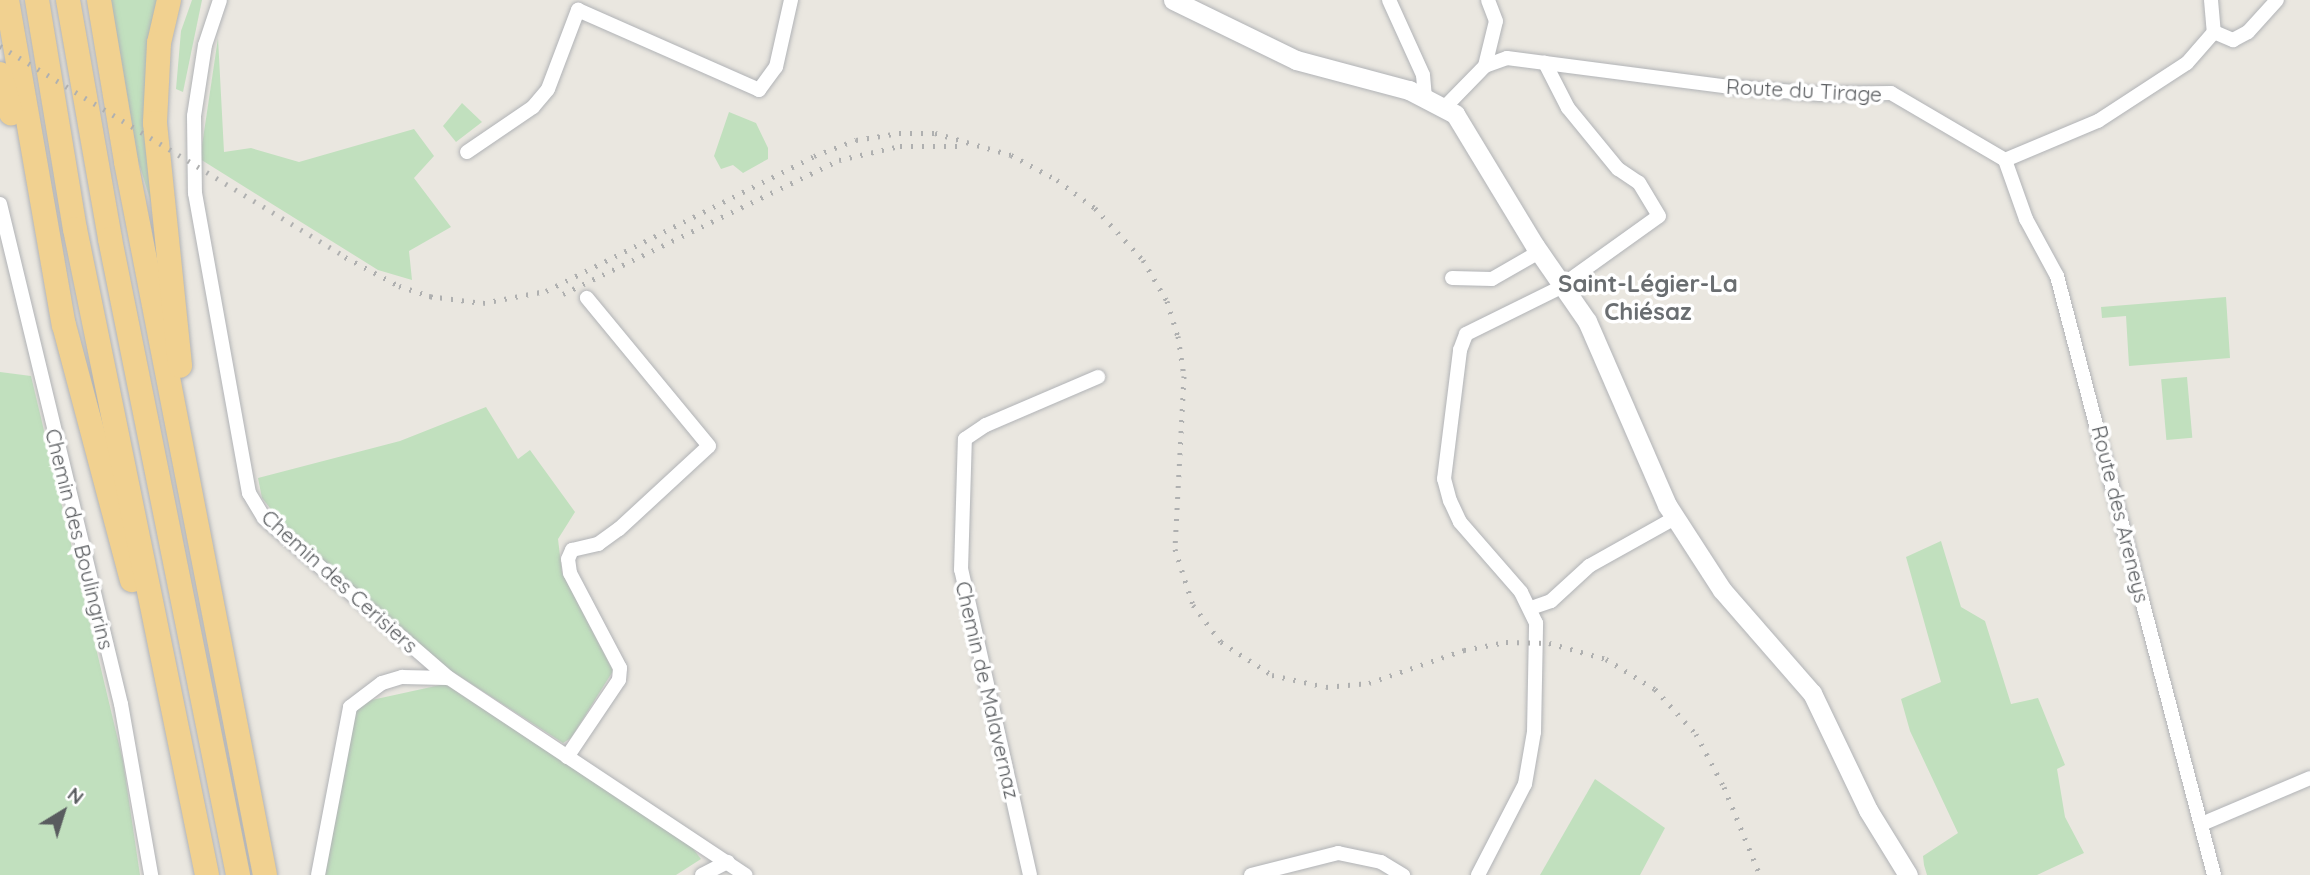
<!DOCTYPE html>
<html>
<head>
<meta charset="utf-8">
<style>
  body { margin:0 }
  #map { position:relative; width:2310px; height:875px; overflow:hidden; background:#eae7e0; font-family:Quicksand,sans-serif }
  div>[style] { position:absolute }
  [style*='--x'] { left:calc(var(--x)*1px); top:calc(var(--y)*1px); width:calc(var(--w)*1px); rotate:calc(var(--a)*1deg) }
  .green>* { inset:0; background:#c1e0be; transform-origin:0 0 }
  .roads { filter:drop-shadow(0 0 2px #b1b3b6) drop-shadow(0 0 2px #b1b3b6) }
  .street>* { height:14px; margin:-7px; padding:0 7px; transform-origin:7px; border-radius:7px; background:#fff }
  .secondary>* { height:19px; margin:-9.5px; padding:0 9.5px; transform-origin:9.5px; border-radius:9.5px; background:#fff }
  .highway>* { height:24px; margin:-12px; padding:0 12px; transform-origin:12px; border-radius:12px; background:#f1d190 }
  .rail>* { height:5px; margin-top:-2.5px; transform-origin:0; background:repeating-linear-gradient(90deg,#afb0b0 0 2px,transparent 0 11px) }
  span { translate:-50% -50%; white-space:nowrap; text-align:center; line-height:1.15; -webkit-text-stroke:7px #fff; paint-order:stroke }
  .street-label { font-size:21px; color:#595c5f }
  .quarter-label { font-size:24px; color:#6a6e71; font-weight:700 }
  .north { position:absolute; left:28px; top:777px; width:70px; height:70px; -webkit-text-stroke:5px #fff; paint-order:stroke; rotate:38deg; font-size:19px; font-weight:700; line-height:28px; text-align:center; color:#595c5f }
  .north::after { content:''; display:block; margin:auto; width:24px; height:32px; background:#595c5f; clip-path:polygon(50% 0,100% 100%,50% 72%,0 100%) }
</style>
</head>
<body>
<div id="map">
  <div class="green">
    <i style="clip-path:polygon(111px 0,162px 0,155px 215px,138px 160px)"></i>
    <i style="clip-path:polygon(192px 0,202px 0,183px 92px,176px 89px,181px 31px)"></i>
    <i style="clip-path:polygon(218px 38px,224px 152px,251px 148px,299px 162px,414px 129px,434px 156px,414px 178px,451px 227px,409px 251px,412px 280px,378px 270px,200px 159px)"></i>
    <i style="clip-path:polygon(462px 103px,482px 122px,456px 142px,443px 126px)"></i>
    <i style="clip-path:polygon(729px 112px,756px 123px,768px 148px,768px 159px,743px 173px,733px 165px,721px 169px,714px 156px)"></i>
    <i style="clip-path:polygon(2226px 297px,2230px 358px,2129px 366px,2126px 316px,2102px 318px,2101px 307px)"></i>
    <i style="clip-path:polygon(0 372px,31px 376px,123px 761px,140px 875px,0 875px)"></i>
    <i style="left:2187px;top:377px;width:61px;height:26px;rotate:85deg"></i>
    <i style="clip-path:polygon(486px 407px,518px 459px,530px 450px,575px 512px,558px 539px,562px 573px,613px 671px,571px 738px,563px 743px,450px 670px,290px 533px,262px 498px,258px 478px,400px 441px)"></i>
    <i style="clip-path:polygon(1941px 541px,1961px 607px,1985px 621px,2011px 704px,2038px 698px,2065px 765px,2057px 769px,2065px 817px,2084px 853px,2037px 875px,1927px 875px,1924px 865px,1923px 856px,1958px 833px,1910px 731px,1901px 699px,1941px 682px,1906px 557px)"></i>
    <i style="clip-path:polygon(445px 684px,691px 846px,701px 859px,676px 875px,325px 875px,353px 713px,367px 701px)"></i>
    <i style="clip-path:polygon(1595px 779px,1665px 828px,1640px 875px,1540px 875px)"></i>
  </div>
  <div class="roads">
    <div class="street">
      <i style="--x:220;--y:0;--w:47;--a:108.4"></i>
      <i style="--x:205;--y:45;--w:72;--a:98.8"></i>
      <i style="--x:194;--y:116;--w:77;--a:89.3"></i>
      <i style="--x:195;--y:193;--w:305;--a:79.8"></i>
      <i style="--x:249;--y:493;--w:29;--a:59"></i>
      <i style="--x:264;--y:518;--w:245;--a:40.9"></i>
      <i style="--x:449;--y:678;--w:356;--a:33.6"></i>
      <i style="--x:1389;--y:0;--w:82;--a:65.6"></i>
      <i style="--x:1423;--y:75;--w:21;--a:85"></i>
      <i style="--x:2211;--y:0;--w:32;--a:85"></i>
      <i style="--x:1485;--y:66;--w:46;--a:-76.3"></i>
      <i style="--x:1496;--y:21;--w:22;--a:-111"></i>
      <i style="--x:1446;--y:106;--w:56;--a:-45.7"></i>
      <i style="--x:1485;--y:66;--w:23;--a:-20"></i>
      <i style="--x:1507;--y:58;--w:226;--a:7.4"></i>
      <i style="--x:1731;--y:87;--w:89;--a:4.5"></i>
      <i style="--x:1820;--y:94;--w:71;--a:-0.8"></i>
      <i style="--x:1891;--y:93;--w:132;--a:30.4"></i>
      <i style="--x:2005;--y:160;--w:101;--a:-22.8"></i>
      <i style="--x:2098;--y:121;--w:106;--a:-33.1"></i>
      <i style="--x:2187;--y:63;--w:41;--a:-48.9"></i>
      <i style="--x:2214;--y:32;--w:21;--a:23"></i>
      <i style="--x:2233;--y:40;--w:17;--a:-28"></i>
      <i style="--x:2248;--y:32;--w:43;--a:-47.8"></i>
      <i style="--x:467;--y:152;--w:80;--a:-34.3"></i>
      <i style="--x:533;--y:107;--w:23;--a:-50"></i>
      <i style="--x:548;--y:89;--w:85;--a:-69.2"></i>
      <i style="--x:578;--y:10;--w:198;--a:23.8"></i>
      <i style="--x:759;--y:90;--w:29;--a:-54"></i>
      <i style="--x:776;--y:67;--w:69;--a:-77.4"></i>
      <i style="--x:2005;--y:160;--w:63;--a:70.4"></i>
      <i style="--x:2026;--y:219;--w:65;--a:61.5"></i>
      <i style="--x:2057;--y:276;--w:619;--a:75.31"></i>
      <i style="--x:0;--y:204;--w:514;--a:76.4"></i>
      <i style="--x:121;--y:704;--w:174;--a:80"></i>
      <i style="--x:1452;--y:278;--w:40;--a:1.4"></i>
      <i style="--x:1492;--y:279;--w:54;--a:-29.9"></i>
      <i style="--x:1531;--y:608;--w:21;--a:-19"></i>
      <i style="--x:1551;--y:601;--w:52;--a:-42.6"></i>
      <i style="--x:1589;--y:566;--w:98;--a:-29.2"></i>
      <i style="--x:567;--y:757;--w:93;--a:-56"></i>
      <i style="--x:619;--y:680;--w:12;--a:-85"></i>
      <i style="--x:620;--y:668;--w:107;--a:-117.8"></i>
      <i style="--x:570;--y:573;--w:14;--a:-98"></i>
      <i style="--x:568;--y:559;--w:10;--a:-66"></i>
      <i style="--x:572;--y:550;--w:27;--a:-13"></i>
      <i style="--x:598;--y:544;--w:26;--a:-36"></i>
      <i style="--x:619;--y:529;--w:122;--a:-42.7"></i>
      <i style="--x:709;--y:446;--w:192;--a:-129.5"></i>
      <i style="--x:2204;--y:823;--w:115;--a:-23"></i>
      <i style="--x:318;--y:875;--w:171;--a:-79.2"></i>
      <i style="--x:350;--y:707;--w:40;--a:-37"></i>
      <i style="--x:382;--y:683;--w:21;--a:-17"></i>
      <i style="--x:402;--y:677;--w:45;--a:1.3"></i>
      <i style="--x:702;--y:875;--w:29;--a:-27"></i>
      <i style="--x:1030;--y:875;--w:313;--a:-102.7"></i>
      <i style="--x:961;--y:570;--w:131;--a:-88.3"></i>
      <i style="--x:965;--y:439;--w:25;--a:-34"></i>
      <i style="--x:986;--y:425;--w:122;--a:-23.2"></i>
      <i style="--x:1251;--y:875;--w:90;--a:-14.2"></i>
      <i style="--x:1338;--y:853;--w:44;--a:11.8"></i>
      <i style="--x:1381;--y:862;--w:26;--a:31"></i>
      <i style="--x:1478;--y:875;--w:102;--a:-62.7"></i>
      <i style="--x:1525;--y:784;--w:53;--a:-80.2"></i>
      <i style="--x:1534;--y:732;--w:109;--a:-88.9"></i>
      <i style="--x:1536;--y:623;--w:34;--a:-116"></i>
      <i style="--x:1521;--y:592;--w:93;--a:-131.1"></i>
      <i style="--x:1460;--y:522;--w:23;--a:-115"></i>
      <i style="--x:1450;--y:501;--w:23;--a:-105"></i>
      <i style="--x:1444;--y:479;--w:130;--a:-82.9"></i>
      <i style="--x:1460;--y:350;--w:17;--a:-69"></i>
      <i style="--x:1466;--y:334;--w:102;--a:-26.3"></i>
      <i style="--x:1557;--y:289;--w:125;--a:-35.6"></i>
      <i style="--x:1659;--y:216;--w:39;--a:-121"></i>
      <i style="--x:1639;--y:183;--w:25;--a:-146"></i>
      <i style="--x:1618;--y:169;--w:79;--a:-129.3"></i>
      <i style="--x:1568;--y:108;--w:51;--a:-117.1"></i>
    </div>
    <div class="secondary">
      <i style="--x:1173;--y:0;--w:137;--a:26"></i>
      <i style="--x:1296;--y:60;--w:117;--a:14.9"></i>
      <i style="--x:1409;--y:90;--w:52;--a:27.6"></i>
      <i style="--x:1455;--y:114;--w:154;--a:58.8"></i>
      <i style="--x:1535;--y:246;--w:91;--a:55.3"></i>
      <i style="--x:1587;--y:321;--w:201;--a:66.5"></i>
      <i style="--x:1667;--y:505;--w:101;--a:57.1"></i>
      <i style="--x:1722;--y:590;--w:137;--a:48.9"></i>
      <i style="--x:1812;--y:693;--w:130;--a:64.4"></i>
      <i style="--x:1868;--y:810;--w:76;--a:58.4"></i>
    </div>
    <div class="highway">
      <i style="--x:7;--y:0;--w:330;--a:80.1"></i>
      <i style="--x:64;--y:325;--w:264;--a:75.1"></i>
      <i style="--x:37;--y:0;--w:232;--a:80.6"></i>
      <i style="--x:75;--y:229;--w:659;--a:78.45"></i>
      <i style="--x:68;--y:0;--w:243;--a:80"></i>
      <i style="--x:110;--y:239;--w:649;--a:78.62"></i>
      <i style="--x:99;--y:0;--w:164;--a:80.5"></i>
      <i style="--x:126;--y:162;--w:726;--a:78.97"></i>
      <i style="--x:169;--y:0;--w:44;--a:103.1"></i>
      <i style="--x:159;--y:43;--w:80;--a:92.9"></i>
      <i style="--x:155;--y:123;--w:244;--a:84.1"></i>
      <i style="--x:0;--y:74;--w:41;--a:74.2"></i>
    </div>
  </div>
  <div class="rail">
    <i style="--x:0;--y:46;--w:404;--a:31.4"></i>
    <i style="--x:345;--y:257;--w:61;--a:28.2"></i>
    <i style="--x:399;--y:286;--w:42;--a:18"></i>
    <i style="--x:563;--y:294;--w:307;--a:-25.9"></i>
    <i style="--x:839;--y:160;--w:63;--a:-12.9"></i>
    <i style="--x:900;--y:146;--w:57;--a:0"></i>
    <i style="--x:429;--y:296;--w:54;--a:7.4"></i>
    <i style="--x:483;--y:303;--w:64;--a:-10.8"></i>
    <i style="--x:546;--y:291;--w:300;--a:-26.7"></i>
    <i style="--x:814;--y:156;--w:45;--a:-20.9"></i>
    <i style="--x:856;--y:140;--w:44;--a:-9.2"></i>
    <i style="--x:899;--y:133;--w:36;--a:0"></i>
    <i style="--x:935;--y:133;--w:79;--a:16.1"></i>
    <i style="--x:1011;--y:155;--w:52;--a:28.5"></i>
    <i style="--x:1057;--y:180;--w:47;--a:36.4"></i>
    <i style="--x:1095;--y:208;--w:71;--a:47.3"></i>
    <i style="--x:1143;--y:260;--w:48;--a:59.7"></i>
    <i style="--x:1167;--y:301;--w:37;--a:73"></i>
    <i style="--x:1178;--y:336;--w:40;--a:81.5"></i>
    <i style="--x:1184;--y:376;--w:173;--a:93"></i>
    <i style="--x:1175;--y:549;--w:59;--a:72.2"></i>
    <i style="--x:1193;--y:605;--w:46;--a:52.9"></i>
    <i style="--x:1221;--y:642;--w:61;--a:32.9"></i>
    <i style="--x:1272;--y:675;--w:55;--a:12.5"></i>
    <i style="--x:1326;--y:687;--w:43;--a:-5.3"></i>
    <i style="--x:1369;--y:683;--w:101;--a:-19.2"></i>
    <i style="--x:1464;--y:650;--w:43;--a:-10.8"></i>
    <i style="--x:1506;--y:642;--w:43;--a:1.3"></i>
    <i style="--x:1549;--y:643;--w:59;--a:15.7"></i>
    <i style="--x:1606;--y:659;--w:57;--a:31.5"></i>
    <i style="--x:1655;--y:689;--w:61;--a:47.7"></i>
    <i style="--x:1696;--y:734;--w:60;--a:62.2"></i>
    <i style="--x:1724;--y:787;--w:95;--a:67.8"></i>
  </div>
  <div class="street-label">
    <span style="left:1804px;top:90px;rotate:3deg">Route du Tirage</span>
    <span style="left:2121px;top:514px;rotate:76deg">Route des Areneys</span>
    <span style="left:80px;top:539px;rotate:76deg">Chemin des Boulingrins</span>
    <span style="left:340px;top:581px;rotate:42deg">Chemin des Cerisiers</span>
    <span style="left:988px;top:690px;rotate:77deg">Chemin de Malavernaz</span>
  </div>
  <div class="quarter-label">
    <span style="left:1648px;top:298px">Saint-Légier-La<br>Chiésaz</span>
  </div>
  <div class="north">N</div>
</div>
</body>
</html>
